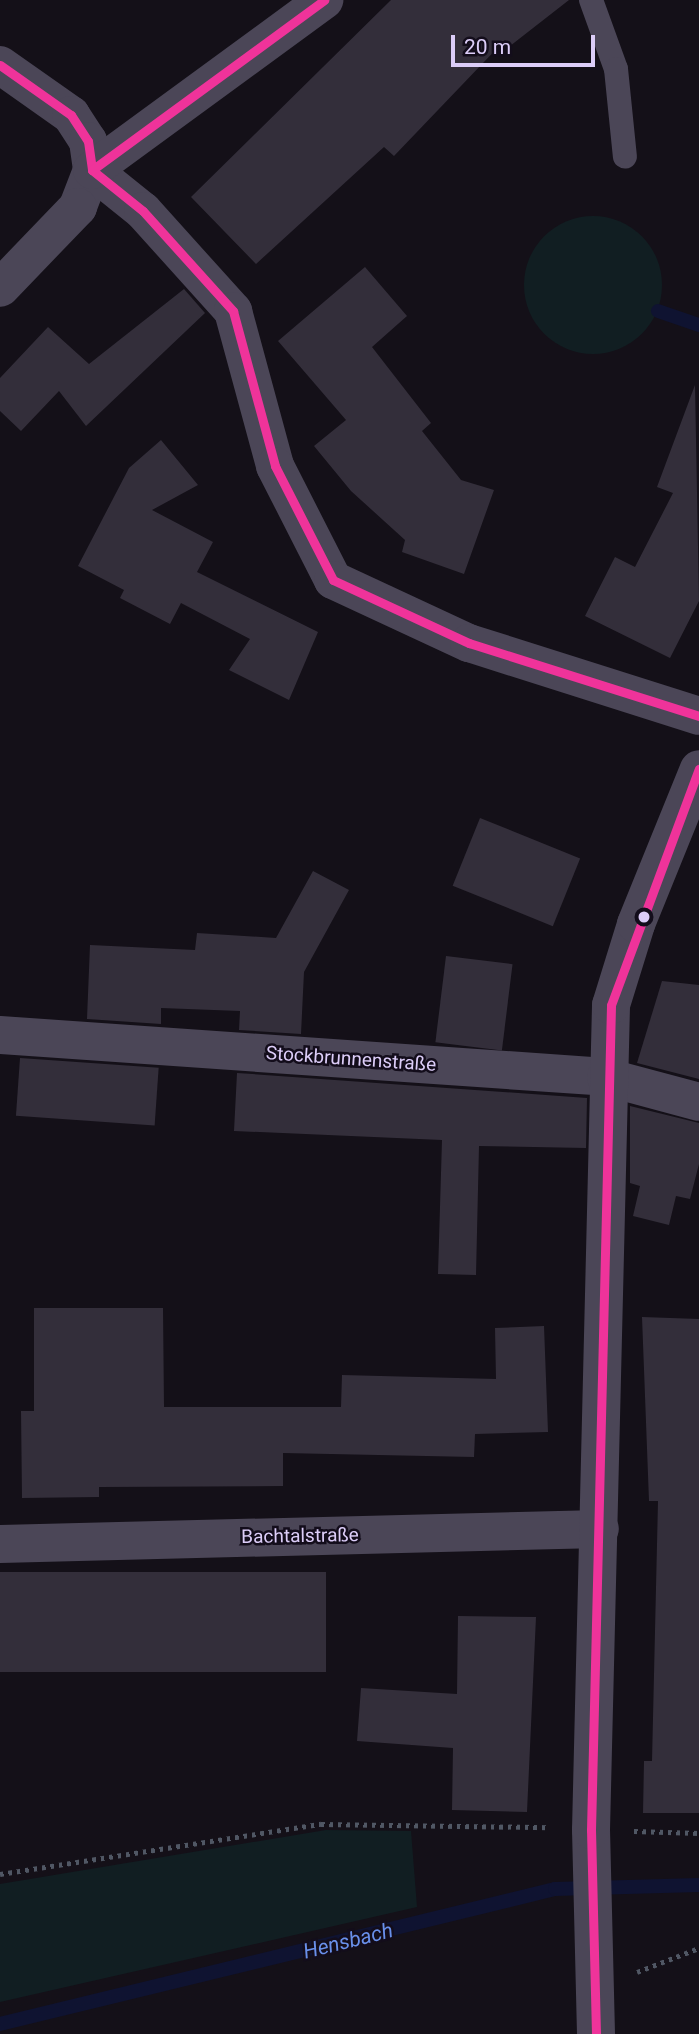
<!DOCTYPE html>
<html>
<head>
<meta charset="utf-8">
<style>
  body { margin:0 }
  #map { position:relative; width:699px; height:2034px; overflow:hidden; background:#141018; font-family:Roboto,sans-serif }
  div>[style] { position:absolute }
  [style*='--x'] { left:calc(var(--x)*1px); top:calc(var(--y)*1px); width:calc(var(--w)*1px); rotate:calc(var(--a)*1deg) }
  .green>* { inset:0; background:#111e22 }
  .round { border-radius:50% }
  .stream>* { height:14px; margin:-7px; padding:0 7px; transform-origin:7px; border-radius:7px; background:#0f1331 }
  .building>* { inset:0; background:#332e3a; transform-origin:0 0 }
  .path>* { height:4.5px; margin-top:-2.25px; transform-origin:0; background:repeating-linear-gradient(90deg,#505764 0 3.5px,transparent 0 8.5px) }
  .lane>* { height:24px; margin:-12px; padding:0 12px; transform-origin:12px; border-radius:12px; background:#4b4657 }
  .street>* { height:38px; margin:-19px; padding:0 19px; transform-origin:19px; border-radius:19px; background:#4b4657 }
  .bus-1>* { height:9px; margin:-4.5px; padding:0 4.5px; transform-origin:4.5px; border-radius:4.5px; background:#ef339a }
  .dots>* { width:19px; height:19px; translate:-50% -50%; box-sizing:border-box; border:4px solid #130d1b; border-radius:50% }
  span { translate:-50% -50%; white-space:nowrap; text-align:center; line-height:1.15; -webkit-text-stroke:5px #130d1b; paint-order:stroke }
  .street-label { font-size:19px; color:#dccdf8 }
  .water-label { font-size:21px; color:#6990eb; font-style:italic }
  .scale { position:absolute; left:451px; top:35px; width:144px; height:32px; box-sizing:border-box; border:4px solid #dccdf8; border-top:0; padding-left:9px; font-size:21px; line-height:24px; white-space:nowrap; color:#dccdf8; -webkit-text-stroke:5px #130d1b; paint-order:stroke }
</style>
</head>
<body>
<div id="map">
  <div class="green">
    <i class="round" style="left:524px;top:216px;width:138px;height:138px"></i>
    <i style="clip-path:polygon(326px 1830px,411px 1831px,417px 1907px,0 2002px,0 1884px)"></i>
  </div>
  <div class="stream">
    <i style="--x:658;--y:311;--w:43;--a:18.9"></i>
    <i style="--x:0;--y:2024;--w:571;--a:-13.67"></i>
    <i style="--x:555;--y:1889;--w:144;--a:-1.6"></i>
  </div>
  <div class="building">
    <i style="clip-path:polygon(391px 0,569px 0,510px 46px,505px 40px,394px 156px,384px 147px,256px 264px,191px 197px)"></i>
    <i style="clip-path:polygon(365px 267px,407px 316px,372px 347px,431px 423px,422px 431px,461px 480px,494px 490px,464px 574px,402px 552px,405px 540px,351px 491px,314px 446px,346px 420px,278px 341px)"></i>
    <i style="clip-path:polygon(184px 289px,205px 313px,86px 426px,59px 391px,21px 431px,0 411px,0 378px,48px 327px,89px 364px)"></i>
    <i style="clip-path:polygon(695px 385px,699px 601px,670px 658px,585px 616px,615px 557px,635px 567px,673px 493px,657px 487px)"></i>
    <i style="clip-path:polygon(161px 440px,198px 485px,152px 510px,213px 542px,197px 572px,318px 632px,289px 700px,229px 670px,250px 639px,181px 603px,170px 624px,120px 598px,124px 590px,78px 566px,129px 468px)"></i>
    <i style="left:480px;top:818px;width:108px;height:73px;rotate:22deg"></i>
    <i style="clip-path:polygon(313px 871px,349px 890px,304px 972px,301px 1034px,239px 1030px,240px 1011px,161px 1008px,161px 1024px,87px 1019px,90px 945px,195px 950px,197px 933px,276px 938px)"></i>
    <i style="left:446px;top:956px;width:67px;height:87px;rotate:7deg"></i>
    <i style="clip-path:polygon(662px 981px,699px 985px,699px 1079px,637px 1063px)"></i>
    <i style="left:20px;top:1058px;width:139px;height:58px;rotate:4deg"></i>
    <i style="clip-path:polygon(237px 1073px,587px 1098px,586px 1148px,479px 1146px,476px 1275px,438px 1274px,442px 1140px,234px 1131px)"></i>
    <i style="clip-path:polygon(630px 1106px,699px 1123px,699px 1164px,690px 1199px,676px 1196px,669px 1225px,633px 1216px,640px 1186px,630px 1183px)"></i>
    <i style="clip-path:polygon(34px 1308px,163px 1308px,164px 1407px,341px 1407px,342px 1375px,496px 1379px,495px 1328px,544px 1326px,548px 1432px,475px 1434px,474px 1457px,283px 1453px,283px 1486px,99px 1487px,99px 1497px,22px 1498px,21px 1411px,34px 1411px)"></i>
    <i style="clip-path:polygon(642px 1317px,699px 1319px,699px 1813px,643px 1813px,644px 1761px,652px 1761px,658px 1501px,649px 1501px)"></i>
    <i style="left:0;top:1572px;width:326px;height:100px"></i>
    <i style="clip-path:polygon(458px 1616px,536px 1617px,527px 1812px,452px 1810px,453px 1748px,357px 1741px,361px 1688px,457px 1694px)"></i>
  </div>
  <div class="path">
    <i style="--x:634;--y:1831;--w:65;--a:1.8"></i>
    <i style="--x:0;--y:1874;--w:325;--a:-8.9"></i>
    <i style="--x:321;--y:1824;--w:227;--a:0.8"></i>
    <i style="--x:637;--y:1972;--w:66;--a:-21.2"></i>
  </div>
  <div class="lane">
    <i style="--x:591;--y:0;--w:73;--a:70.1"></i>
    <i style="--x:616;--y:69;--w:88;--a:84.2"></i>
  </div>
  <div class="street">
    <i style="--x:0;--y:65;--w:87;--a:35.2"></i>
    <i style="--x:71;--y:115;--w:31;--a:57"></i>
    <i style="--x:88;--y:141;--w:29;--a:82"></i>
    <i style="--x:92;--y:170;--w:40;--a:111"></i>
    <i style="--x:78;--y:207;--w:112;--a:133.9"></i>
    <i style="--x:92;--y:170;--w:65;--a:38.8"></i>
    <i style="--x:143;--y:211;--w:135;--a:48"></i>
    <i style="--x:233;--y:311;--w:161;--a:74.8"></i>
    <i style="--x:275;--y:466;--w:128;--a:63"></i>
    <i style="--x:333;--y:580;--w:150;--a:24.9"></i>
    <i style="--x:469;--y:643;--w:241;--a:17.6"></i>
    <i style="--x:92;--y:170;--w:288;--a:-36.2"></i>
    <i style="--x:0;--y:1035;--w:607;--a:3.96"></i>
    <i style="--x:606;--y:1077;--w:96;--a:15"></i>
    <i style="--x:0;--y:1544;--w:600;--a:-1.43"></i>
    <i style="--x:596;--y:2034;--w:204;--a:-91.4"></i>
    <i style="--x:591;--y:1830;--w:825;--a:-88.61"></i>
    <i style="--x:611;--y:1005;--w:85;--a:-72.8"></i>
    <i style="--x:636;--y:924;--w:167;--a:-67.9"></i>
  </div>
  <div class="bus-1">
    <i style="--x:0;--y:65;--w:87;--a:35.2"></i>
    <i style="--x:71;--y:115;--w:31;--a:57"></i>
    <i style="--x:88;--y:141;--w:29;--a:82"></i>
    <i style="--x:92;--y:170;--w:65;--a:38.8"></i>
    <i style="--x:143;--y:211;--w:135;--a:48"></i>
    <i style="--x:233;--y:311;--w:161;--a:74.8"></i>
    <i style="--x:275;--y:466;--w:128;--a:63"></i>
    <i style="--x:333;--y:580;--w:150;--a:24.9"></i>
    <i style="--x:469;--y:643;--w:241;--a:17.6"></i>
    <i style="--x:92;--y:170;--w:288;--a:-36.2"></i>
    <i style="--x:596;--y:2034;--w:204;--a:-91.4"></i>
    <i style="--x:591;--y:1830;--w:825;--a:-88.61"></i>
    <i style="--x:611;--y:1005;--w:252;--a:-69.6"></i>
  </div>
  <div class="dots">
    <i style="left:644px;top:917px;background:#dccdf8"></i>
  </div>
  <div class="street-label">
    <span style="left:351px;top:1059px;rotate:4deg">Stockbrunnenstraße</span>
    <span style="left:300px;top:1536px;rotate:-1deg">Bachtalstraße</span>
  </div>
  <div class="water-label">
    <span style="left:348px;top:1941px;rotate:-14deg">Hensbach</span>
  </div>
  <div class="scale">20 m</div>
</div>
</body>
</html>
